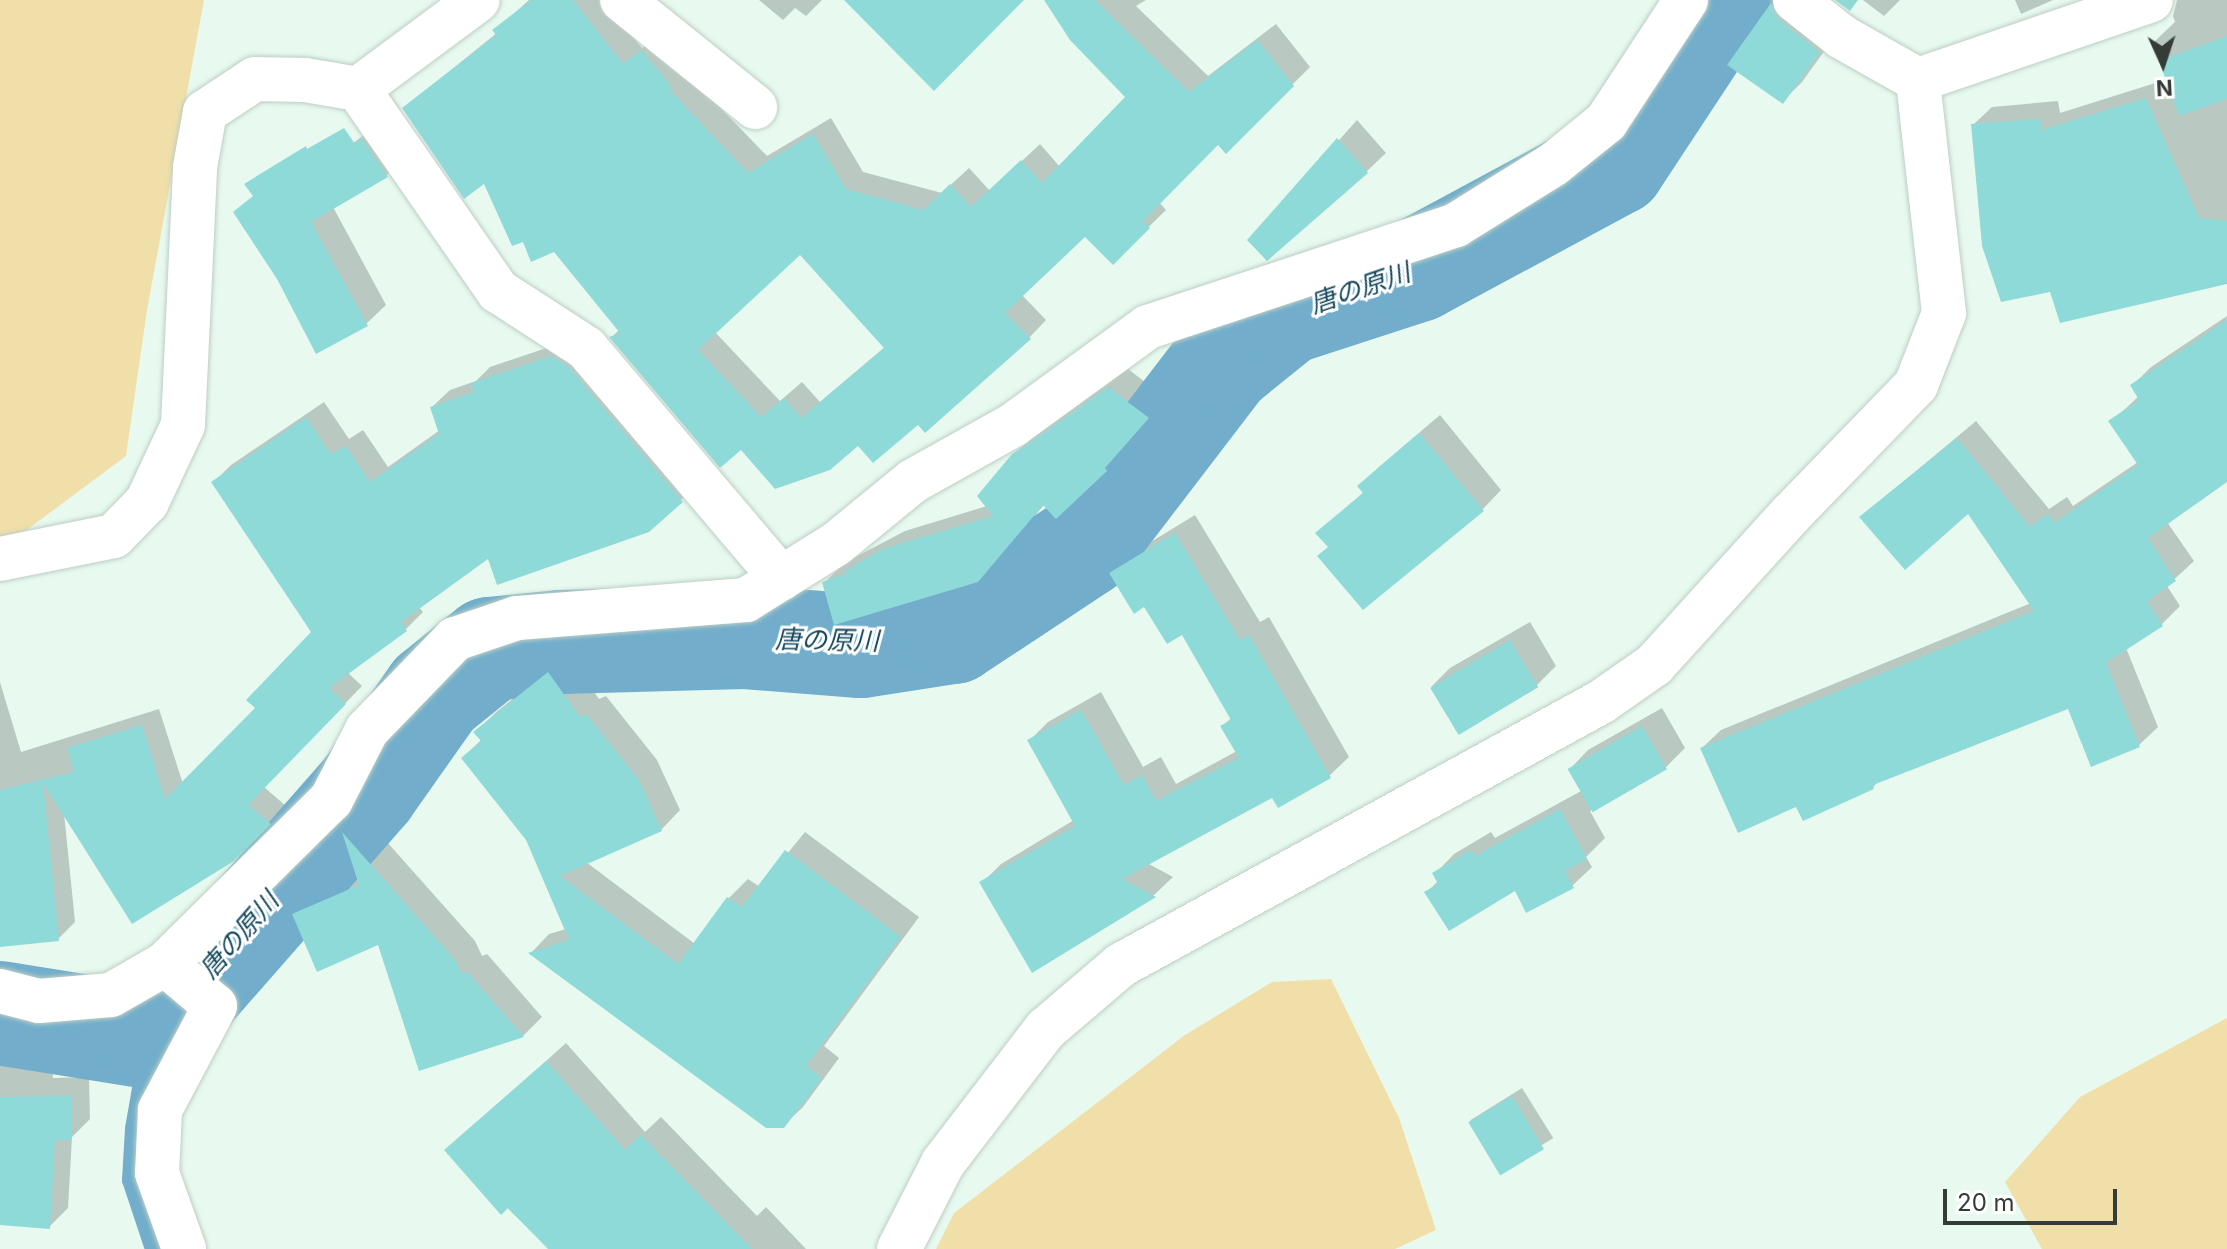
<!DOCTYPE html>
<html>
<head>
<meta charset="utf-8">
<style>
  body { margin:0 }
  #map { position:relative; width:2227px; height:1249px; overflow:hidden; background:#e8faf0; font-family:Inter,"Noto Sans JP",sans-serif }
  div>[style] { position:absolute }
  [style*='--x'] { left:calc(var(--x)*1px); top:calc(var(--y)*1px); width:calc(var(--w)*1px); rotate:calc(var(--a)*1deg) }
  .green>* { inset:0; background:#f1dfa9 }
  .shadow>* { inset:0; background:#0003; transform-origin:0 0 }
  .stream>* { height:18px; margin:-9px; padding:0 9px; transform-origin:9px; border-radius:9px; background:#72aecb }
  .river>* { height:104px; margin:-52px; padding:0 52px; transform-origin:52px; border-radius:52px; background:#72aecb }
  .building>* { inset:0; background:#8edad9; transform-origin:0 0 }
  .roads { filter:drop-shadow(0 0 2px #bccec4) drop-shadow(0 0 2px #bccec4) }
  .minor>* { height:44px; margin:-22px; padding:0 22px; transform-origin:22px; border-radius:22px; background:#fff }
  span { translate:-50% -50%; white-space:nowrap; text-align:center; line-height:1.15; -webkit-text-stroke:6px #fff; paint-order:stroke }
  .water-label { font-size:26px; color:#14475c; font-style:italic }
  .north { position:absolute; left:2123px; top:24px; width:80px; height:80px; -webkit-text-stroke:6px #fff; paint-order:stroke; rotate:177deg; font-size:22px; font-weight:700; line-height:32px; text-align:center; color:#353c38 }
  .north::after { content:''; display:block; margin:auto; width:28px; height:36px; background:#353c38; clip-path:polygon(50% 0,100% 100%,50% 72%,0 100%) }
  .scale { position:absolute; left:1943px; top:1189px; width:174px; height:36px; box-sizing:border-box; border:4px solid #353c38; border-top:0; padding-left:10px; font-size:24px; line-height:28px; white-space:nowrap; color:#353c38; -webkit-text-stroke:6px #fff; paint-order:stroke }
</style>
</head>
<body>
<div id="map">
  <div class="green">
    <i style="clip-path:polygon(0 0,204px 0,147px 310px,126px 456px,20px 535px,0 538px)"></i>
    <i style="clip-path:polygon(1331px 979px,1399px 1118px,1436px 1230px,1395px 1249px,936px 1249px,954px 1213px,1185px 1035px,1272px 982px)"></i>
    <i style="clip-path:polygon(2227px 1018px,2227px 1249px,2042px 1249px,2005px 1182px,2080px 1097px)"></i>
  </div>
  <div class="shadow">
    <i style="clip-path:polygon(evenodd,529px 0,604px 0,642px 48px,659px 34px,685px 71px,767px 156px,831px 118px,863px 172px,942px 193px,969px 168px,990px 191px,1040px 144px,1060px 167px,1128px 97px,1046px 0,1146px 0,1136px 6px,1208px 76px,1276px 24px,1310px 67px,1226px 151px,1218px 142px,1159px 202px,1166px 210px,1113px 262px,1085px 234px,1021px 294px,1046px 320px,1029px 338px,918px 422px,858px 443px,741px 447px,612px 337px,620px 329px,554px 250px,524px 239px,485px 180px,404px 108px,498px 32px,496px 30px,529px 0,800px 253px,886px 346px,820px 402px,802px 382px,780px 401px,715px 332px,800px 253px)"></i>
    <i style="clip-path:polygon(759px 0,822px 0,806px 16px,795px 8px,783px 20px)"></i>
    <i style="clip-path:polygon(1777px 0,1838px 32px,1802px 82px,1783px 101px,1729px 64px)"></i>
    <i style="clip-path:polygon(1863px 0,1900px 0,1884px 16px)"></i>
    <i style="clip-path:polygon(2015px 0,2053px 0,2021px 14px)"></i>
    <i style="clip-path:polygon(2177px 0,2227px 0,2227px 282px,2052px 289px,1973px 125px,1992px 107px,2058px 101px,2060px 113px,2168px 79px,2154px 42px,2175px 22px,2173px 16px)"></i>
    <i style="clip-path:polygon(1357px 120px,1386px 153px,1366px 172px,1250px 240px)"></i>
    <i style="clip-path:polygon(382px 121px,406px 156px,387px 175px,333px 207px,386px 305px,366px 324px,266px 210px)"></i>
    <i style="clip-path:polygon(2227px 316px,2227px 480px,2167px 522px,2194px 561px,2167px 586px,2180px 606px,2162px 624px,2126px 648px,2158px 727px,2139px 745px,2092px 764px,2069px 706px,1880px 780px,1873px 787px,1797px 804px,1702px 748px,1721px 730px,2031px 603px,1969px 511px,1861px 517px,1976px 421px,2049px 509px,2067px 497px,2073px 506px,2138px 462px,2111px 422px,2139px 396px,2132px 386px,2151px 367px)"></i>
    <i style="clip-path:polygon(570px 340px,699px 483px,648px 531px,489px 555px,419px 607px,423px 612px,406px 629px,347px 672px,362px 686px,264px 787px,286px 806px,233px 859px,64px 813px,75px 922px,58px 939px,0 945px,0 682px,21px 752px,159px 709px,183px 784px,257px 708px,314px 633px,214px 482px,231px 465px,324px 402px,349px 439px,363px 430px,388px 467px,440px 430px,432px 407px,450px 390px,476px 381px,490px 367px)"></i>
    <i style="clip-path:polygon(1128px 369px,1166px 398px,1106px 469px,1045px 504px,997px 560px,824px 583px,844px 563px,905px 531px,987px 506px,1013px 456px,1034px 435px)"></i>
    <i style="clip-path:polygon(1440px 415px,1501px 490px,1482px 510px,1330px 546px,1318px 533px,1364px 492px,1359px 486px,1379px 467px)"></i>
    <i style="clip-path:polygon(1195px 515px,1260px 622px,1269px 617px,1349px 757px,1329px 776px,1273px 795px,1147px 863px,1173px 877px,1154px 895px,1032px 970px,982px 883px,1001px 864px,1074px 820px,1029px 741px,1048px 722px,1101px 692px,1143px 767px,1161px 757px,1176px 784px,1237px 751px,1223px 726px,1232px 717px,1182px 632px,1111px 574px,1131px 554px)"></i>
    <i style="clip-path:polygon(1530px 622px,1556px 666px,1537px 685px,1457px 731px,1431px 687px,1450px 668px)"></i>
    <i style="clip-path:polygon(568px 654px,599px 699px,606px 696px,657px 760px,680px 810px,661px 830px,586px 862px,695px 944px,729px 898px,748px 879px,760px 887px,805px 832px,919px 917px,824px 1046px,839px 1058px,803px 1107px,783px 1126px,531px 953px,549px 934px,566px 929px,528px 839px,463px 758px,482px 739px,476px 732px,495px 713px)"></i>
    <i style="clip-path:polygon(1662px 708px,1685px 748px,1666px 767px,1590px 811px,1605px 838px,1586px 857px,1592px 867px,1572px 886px,1426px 893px,1439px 880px,1435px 874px,1454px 854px,1491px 832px,1495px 838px,1581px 791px,1569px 770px,1588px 750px)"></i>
    <i style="clip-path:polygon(363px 815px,475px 941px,482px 956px,487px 954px,542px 1017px,523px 1036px,420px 1068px,380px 942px,295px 914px,314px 895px,358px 876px,344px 833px)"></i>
    <i style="clip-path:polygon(566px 1043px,645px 1132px,661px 1117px,757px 1216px,766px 1207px,806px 1249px,550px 1249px,447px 1150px)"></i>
    <i style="clip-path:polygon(52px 1062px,53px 1078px,89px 1077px,90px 1119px,72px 1137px,68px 1208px,49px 1227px,0 1223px,0 1065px)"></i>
    <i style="left:1522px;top:1088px;width:59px;height:61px;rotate:58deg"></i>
  </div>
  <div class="stream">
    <i style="--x:150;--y:1037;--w:93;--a:99.9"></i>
    <i style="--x:134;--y:1129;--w:51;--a:93.4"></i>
    <i style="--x:131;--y:1180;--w:73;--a:71.6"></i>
  </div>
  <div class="river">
    <i style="--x:0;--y:1013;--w:152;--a:9.1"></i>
    <i style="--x:150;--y:1037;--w:330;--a:-48.8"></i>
    <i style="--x:367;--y:789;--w:116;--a:-54.8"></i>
    <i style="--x:434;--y:694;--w:72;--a:-38.8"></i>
    <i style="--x:490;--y:649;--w:71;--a:-5.6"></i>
    <i style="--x:561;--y:642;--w:182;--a:-1.6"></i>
    <i style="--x:743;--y:637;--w:118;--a:4.4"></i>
    <i style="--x:861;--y:646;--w:93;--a:-8.7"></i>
    <i style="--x:953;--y:632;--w:156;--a:-33.5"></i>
    <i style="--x:1083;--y:546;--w:229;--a:-52.6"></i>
    <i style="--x:1222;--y:364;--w:81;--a:-39"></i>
    <i style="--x:1285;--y:313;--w:139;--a:-18"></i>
    <i style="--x:1417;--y:270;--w:224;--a:-28.3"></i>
    <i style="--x:1614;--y:164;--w:196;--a:-56.6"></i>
  </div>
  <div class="building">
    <i style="clip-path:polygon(evenodd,531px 0,573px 0,623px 64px,641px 50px,672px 87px,669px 89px,748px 173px,813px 134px,846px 189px,923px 210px,950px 184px,971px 207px,1021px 160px,1042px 183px,1125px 97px,1070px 40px,1044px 0,1095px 0,1189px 92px,1257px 40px,1294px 86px,1226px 154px,1218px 145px,1143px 221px,1150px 228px,1113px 265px,1085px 237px,1005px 313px,1031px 339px,925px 433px,918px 425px,873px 463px,858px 446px,830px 470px,775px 489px,741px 450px,720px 468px,609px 337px,620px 333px,554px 252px,531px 262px,523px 242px,512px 246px,484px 184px,464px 199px,402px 108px,496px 35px,492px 30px,531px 0,800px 255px,884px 348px,801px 418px,784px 398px,761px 417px,698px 350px,800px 255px)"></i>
    <i style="clip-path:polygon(844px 0,1024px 0,934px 91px)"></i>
    <i style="clip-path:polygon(1835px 0,1858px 0,1850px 11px)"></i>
    <i style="clip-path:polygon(1771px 3px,1780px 20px,1820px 52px,1783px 104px,1727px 65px)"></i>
    <i style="clip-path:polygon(2227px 36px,2227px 99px,2179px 116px,2159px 61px)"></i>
    <i style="clip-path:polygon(2146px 98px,2199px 218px,2227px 221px,2227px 284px,2060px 323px,2050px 292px,2001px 302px,1982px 246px,1971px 124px,2040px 119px,2042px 130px)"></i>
    <i style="clip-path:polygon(344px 128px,355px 144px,362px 138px,388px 177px,311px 222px,368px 326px,316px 354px,277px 279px,233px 212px,253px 196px,244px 184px,306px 146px,307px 149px)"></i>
    <i style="clip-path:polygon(1337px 138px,1368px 173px,1267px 261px,1247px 240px)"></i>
    <i style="clip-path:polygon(2227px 320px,2227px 482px,2148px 538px,2176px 581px,2147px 601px,2163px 626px,2106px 663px,2140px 747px,2091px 767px,2068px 709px,1873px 785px,1874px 789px,1803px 821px,1796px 807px,1738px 833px,1700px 748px,2034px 611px,1968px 514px,1905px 570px,1859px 517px,1957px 438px,2030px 527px,2048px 514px,2054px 523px,2138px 465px,2108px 421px,2139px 400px,2130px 385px)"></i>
    <i style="clip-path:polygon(552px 356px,569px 367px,683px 502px,649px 532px,497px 585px,488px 559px,401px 622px,407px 631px,329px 688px,346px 704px,248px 805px,271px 824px,234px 861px,132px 924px,43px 783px,59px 941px,0 947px,0 790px,74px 772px,67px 748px,142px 725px,165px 799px,255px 708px,246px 700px,311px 632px,211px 482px,306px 417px,331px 454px,346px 446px,370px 482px,439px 434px,430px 407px,474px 392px,471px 383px)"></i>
    <i style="clip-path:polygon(1108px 387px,1149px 418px,1105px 468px,1107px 471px,1056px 519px,1043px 505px,978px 582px,834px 625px,822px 582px,847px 573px,845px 571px,883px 549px,993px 516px,977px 496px,1012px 454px)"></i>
    <i style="clip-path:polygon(1419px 433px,1484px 511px,1363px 610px,1317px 556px,1328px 547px,1315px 533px,1363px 493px,1357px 486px)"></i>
    <i style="clip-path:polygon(1175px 533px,1240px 640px,1249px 635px,1331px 778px,1278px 808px,1272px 798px,1122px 879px,1156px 897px,1032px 973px,979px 882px,1075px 826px,1027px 740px,1081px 710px,1124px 785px,1142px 775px,1156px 801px,1239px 758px,1220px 726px,1231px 720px,1182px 635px,1167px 644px,1144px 607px,1134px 614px,1109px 573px)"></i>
    <i style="left:1510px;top:640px;width:55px;height:93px;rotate:59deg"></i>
    <i style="clip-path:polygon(548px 672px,580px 717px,586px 714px,639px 780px,662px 831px,560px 876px,678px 964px,727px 897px,742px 907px,785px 850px,901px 937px,806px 1066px,822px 1078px,784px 1128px,766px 1128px,528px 953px,569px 940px,526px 840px,461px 758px,481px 741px,473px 732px)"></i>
    <i style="left:1642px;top:726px;width:50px;height:86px;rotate:60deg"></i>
    <i style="clip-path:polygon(1560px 809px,1587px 859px,1565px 871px,1574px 888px,1526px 913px,1515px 891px,1449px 931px,1424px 892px,1438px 884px,1432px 873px,1471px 850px,1475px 856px)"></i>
    <i style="clip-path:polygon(342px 832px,456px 961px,462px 974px,467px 972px,524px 1037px,419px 1071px,378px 945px,317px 972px,292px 914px,359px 885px)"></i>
    <i style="clip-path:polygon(546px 1061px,625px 1150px,641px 1135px,752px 1249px,548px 1249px,508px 1208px,501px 1215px,444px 1150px)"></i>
    <i style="clip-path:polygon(71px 1096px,72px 1140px,55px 1140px,50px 1229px,0 1225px,0 1097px)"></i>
    <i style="left:1512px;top:1096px;width:62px;height:51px;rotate:59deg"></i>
  </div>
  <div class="roads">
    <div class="minor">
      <i style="--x:622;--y:0;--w:171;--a:38.8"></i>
      <i style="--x:1795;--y:0;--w:60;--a:38.2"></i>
      <i style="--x:1842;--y:37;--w:87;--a:29.5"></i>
      <i style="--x:1918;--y:80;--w:246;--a:-18.9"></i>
      <i style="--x:358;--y:89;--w:246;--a:55.3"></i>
      <i style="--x:498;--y:291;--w:105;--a:32.9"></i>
      <i style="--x:586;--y:348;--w:302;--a:49.7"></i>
      <i style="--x:0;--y:559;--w:116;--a:-11.4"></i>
      <i style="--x:114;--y:536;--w:47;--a:-45.9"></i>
      <i style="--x:147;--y:502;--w:85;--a:-64.9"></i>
      <i style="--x:183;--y:425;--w:258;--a:-87.3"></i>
      <i style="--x:195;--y:167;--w:56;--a:-79.7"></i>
      <i style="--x:205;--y:112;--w:60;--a:-33.4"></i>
      <i style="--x:255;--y:79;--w:50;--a:1.1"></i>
      <i style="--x:305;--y:80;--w:54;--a:9.6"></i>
      <i style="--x:358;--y:89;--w:149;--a:-36.6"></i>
      <i style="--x:165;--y:964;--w:65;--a:40"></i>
      <i style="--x:215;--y:1006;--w:118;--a:117.9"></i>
      <i style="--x:160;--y:1110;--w:63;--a:92.7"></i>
      <i style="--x:157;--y:1173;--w:81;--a:70.4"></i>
      <i style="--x:0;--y:991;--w:40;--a:14.4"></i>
      <i style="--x:39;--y:1001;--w:72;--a:-4.8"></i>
      <i style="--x:111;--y:995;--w:62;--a:-29.9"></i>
      <i style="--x:165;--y:964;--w:233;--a:-44.7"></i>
      <i style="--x:331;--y:800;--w:79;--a:-62.8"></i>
      <i style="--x:367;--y:730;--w:127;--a:-46"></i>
      <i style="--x:455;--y:639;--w:65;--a:-18.7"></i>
      <i style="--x:517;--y:618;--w:230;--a:-4.5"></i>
      <i style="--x:746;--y:600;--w:106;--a:-31.9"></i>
      <i style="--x:836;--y:544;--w:99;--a:-39.3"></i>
      <i style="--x:913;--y:481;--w:115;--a:-29.2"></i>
      <i style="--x:1013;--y:425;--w:167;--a:-36"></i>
      <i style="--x:1148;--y:327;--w:324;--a:-18.3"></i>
      <i style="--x:1456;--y:225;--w:115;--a:-31.9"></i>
      <i style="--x:1554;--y:164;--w:67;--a:-38.9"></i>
      <i style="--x:1606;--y:122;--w:146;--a:-56.7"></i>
      <i style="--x:899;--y:1249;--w:97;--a:-62.9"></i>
      <i style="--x:943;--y:1163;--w:169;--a:-52.5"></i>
      <i style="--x:1046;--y:1029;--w:99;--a:-40.5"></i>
      <i style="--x:1121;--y:965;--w:547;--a:-28.72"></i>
      <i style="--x:1601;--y:702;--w:65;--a:-34.9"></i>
      <i style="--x:1654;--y:665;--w:204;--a:-47.8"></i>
      <i style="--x:1791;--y:514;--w:180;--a:-45.9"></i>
      <i style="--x:1916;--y:385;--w:77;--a:-68.7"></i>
      <i style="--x:1944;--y:313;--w:234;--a:-96.4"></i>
    </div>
  </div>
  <div class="water-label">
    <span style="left:1360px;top:288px;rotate:-19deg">唐の原川</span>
    <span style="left:827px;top:640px;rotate:1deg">唐の原川</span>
    <span style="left:239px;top:935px;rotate:-49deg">唐の原川</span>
  </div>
  <div class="north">N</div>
  <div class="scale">20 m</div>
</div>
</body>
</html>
